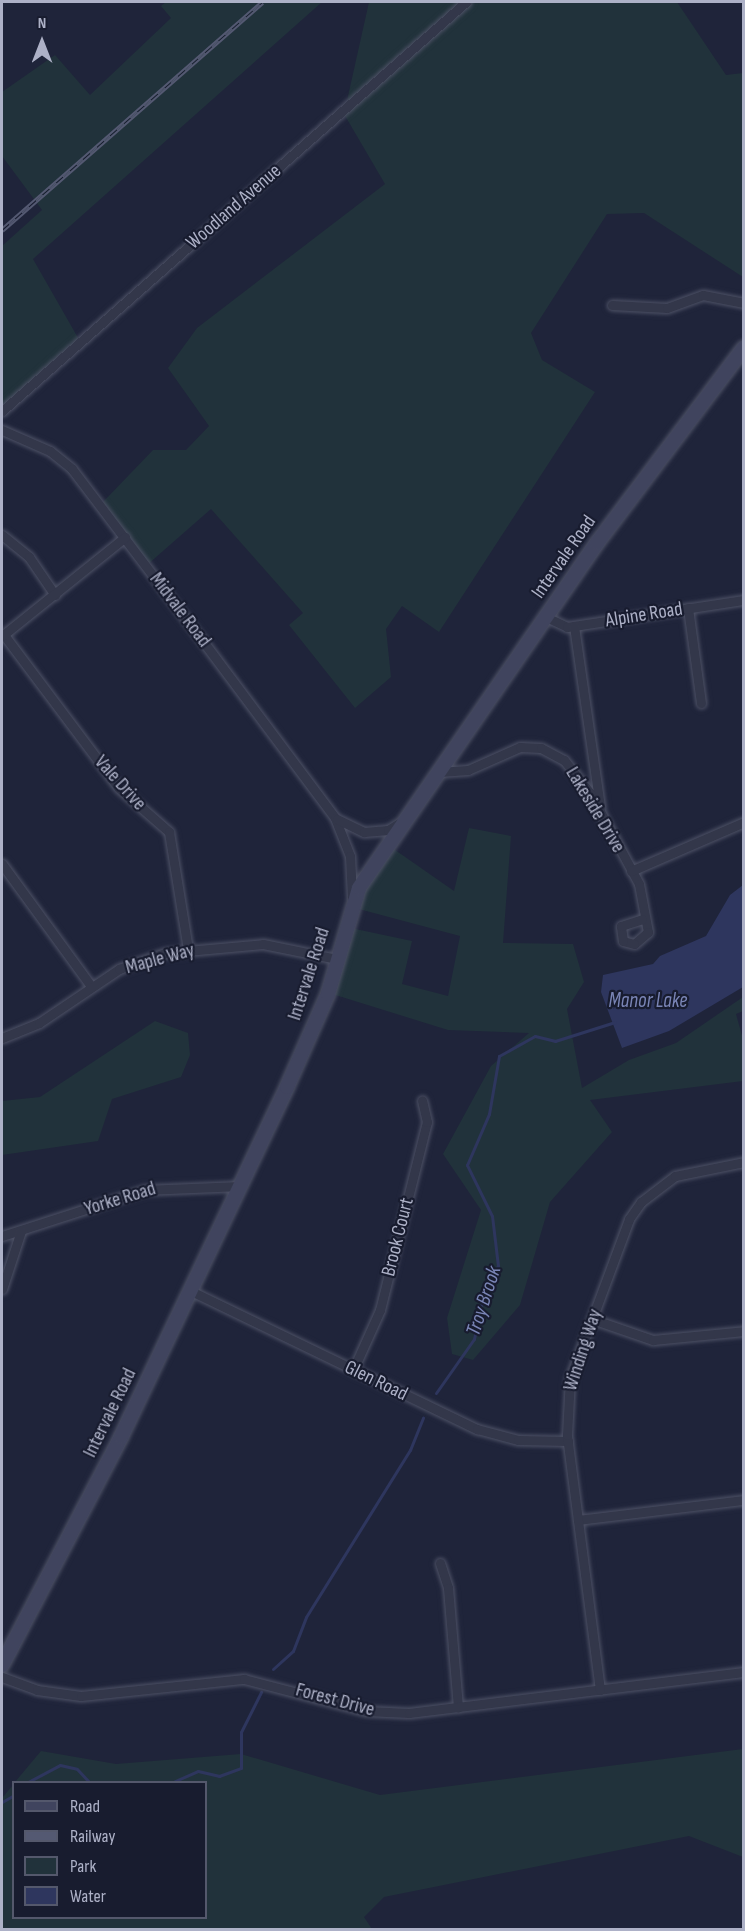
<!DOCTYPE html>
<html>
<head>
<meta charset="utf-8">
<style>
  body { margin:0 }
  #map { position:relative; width:745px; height:1931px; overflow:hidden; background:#1f243a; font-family:"Sofia Sans Condensed",sans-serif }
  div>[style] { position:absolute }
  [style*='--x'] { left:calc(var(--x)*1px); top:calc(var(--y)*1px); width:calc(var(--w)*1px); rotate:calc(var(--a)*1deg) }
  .green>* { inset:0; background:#21323b }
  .water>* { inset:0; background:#2e365e }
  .stream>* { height:3px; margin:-1.5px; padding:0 1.5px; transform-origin:1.5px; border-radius:1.5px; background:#2e365e }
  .roads { filter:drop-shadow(0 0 2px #4d5165) drop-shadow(0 0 2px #4d5165) }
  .street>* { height:9px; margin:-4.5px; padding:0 4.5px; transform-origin:4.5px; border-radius:4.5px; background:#33374a }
  .secondary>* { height:14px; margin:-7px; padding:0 7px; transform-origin:7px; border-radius:7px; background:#40445e }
  .rail>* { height:5px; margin-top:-2.5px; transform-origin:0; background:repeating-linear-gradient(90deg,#181c2f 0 9px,#545972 0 18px); box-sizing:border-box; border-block:2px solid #545972 }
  span { translate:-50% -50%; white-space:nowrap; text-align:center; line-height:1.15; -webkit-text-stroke:4.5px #181c2f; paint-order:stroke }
  .street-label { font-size:20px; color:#adb1c7 }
  .water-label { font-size:21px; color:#7a85b6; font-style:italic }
  .frame { position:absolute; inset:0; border:3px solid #adb1c7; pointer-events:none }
  .legend { position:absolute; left:12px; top:1781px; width:195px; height:138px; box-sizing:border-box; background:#181c2f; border:2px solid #54586c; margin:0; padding:8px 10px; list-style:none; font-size:18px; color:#adb1c7 }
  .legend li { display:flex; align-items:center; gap:12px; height:30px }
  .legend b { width:30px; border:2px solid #54586c }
  .north { position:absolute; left:12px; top:12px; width:60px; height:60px; -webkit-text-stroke:4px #181c2f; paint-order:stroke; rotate:0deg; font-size:16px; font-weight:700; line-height:24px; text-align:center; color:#adb1c7 }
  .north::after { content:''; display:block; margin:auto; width:21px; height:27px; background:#adb1c7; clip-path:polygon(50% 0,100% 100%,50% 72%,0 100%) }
</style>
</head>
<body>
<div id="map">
  <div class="green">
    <i style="clip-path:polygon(166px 2px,322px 2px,33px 259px,81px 343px,2px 415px,2px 246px,42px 210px,2px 156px,2px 92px,55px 55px,90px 95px,171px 18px,161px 6px)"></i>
    <i style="clip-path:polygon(369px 2px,677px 2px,726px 75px,743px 73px,743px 277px,644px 213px,607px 214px,531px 333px,542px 360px,595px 392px,439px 632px,402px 606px,386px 629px,391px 677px,355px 708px,289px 625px,303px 613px,211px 509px,147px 565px,103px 502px,153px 450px,186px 450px,209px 426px,168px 368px,197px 328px,385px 184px,344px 114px)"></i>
    <i style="clip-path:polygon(469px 828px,511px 836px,503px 943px,573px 944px,584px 982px,567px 1009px,582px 1088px,629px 1060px,676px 1043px,743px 997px,743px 1011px,736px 1014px,743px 1039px,743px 1081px,590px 1100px,612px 1132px,550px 1202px,520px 1305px,473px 1360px,452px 1354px,447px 1318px,481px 1210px,443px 1154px,491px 1066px,529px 1033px,448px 1030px,329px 993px,346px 927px,412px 941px,402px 984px,448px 996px,460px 936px,355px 908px,388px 845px,454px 891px)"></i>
    <i style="clip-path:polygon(155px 1021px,188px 1033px,190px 1055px,181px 1077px,112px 1099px,98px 1141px,2px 1155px,2px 1101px,40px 1097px)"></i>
    <i style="clip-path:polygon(743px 1749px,743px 1857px,689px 1836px,384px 1897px,364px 1917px,372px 1929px,2px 1929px,2px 1798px,13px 1785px,14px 1918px,206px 1918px,206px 1782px,15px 1782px,41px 1751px,116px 1764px,241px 1754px,380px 1795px)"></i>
  </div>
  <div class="water">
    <i style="clip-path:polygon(743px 885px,743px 987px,669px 1031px,622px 1048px,601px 992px,603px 975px,653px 964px,660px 956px,706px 936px,730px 895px)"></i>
  </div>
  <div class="stream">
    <i style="--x:436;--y:1393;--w:66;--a:-54.9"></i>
    <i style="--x:474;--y:1339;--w:57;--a:-77.9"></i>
    <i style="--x:486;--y:1283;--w:21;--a:-55"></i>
    <i style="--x:498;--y:1266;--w:50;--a:-96.8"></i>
    <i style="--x:492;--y:1216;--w:57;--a:-116.1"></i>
    <i style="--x:467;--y:1165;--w:56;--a:-66.7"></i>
    <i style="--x:489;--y:1114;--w:59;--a:-80.2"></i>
    <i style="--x:499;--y:1056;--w:41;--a:-29.1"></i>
    <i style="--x:535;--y:1036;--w:21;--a:14"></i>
    <i style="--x:555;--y:1041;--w:63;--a:-17.6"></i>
    <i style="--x:273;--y:1669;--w:27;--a:-42"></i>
    <i style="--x:293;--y:1651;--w:36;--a:-69"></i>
    <i style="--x:306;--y:1617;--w:197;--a:-58.1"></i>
    <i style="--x:410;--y:1450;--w:35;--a:-68"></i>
    <i style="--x:28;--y:1782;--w:36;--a:-28"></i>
    <i style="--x:60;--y:1765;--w:17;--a:13"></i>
    <i style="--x:77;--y:1769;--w:18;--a:47"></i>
    <i style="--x:159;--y:1782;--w:9;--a:0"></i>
    <i style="--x:173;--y:1782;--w:27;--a:-24"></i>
    <i style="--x:198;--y:1771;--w:22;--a:13"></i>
    <i style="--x:219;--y:1776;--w:23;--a:-20"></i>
    <i style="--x:241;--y:1768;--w:36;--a:-90"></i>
    <i style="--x:241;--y:1732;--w:45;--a:-63.4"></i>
    <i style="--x:2;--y:1802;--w:14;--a:-30"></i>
  </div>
  <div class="roads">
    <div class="street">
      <i style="--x:612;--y:305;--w:55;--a:3.1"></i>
      <i style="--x:667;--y:308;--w:38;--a:-20"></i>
      <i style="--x:703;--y:295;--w:42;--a:11"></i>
      <i style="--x:2;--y:411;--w:619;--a:-41.4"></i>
      <i style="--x:2;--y:430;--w:52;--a:23.6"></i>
      <i style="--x:50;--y:451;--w:28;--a:39"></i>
      <i style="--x:72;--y:469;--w:215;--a:52.8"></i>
      <i style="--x:202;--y:640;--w:222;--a:53.2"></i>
      <i style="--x:335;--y:818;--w:41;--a:68.5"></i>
      <i style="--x:350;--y:856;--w:41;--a:87.2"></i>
      <i style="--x:2;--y:535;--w:35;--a:39"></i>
      <i style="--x:29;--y:557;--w:46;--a:55.6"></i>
      <i style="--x:688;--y:608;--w:96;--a:82.2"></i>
      <i style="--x:546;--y:617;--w:23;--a:25"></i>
      <i style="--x:567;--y:627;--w:179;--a:-8.7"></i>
      <i style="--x:574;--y:626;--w:183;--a:81.8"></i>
      <i style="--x:4;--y:635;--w:191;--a:53.1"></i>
      <i style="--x:119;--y:788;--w:67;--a:41.3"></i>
      <i style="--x:169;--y:832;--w:119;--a:80.8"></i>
      <i style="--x:2;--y:636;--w:158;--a:-38.8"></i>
      <i style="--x:439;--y:772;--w:29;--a:-4"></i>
      <i style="--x:468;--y:770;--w:57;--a:-23.9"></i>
      <i style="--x:520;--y:747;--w:21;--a:3"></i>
      <i style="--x:541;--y:748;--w:26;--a:28"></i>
      <i style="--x:564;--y:760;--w:42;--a:51.8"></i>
      <i style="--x:590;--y:793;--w:103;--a:61.7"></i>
      <i style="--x:639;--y:884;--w:49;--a:79.4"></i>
      <i style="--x:648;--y:932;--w:18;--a:139"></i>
      <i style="--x:634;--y:944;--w:11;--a:-165"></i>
      <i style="--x:623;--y:941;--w:15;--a:-98"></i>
      <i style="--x:621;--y:926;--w:22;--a:-18"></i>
      <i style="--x:337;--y:819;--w:30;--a:26"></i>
      <i style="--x:364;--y:832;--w:24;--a:-5"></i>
      <i style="--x:388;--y:830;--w:15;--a:-32"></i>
      <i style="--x:2;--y:864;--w:151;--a:53.9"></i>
      <i style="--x:631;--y:871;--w:123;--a:-23.4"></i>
      <i style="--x:2;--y:1038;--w:40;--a:-22"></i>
      <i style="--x:39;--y:1023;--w:97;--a:-34"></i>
      <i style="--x:119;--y:969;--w:49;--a:-19.2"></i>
      <i style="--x:165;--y:953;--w:98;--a:-5.2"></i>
      <i style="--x:263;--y:944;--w:76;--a:11.5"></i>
      <i style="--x:2;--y:1236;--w:149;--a:-17.9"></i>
      <i style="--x:144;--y:1190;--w:97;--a:-2.4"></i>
      <i style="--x:2;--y:1289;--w:61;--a:-71.9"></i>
      <i style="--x:191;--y:1291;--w:318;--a:25.8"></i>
      <i style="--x:477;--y:1429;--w:42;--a:15"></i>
      <i style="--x:518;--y:1440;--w:50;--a:1.1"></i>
      <i style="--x:592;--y:1319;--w:65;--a:19"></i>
      <i style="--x:653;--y:1340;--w:91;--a:-5.6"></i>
      <i style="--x:353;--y:1370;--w:66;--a:-65.8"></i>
      <i style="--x:380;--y:1310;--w:194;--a:-76"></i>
      <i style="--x:427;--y:1122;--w:22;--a:-103"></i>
      <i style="--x:578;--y:1520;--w:167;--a:-6.9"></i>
      <i style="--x:440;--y:1563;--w:26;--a:72"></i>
      <i style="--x:448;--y:1588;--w:120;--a:85.2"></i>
      <i style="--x:2;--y:1677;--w:37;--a:20"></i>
      <i style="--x:37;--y:1690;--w:44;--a:7.8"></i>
      <i style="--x:81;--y:1696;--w:164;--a:-6"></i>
      <i style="--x:244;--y:1679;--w:126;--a:14.7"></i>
      <i style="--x:366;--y:1711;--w:43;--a:2.7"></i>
      <i style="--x:409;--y:1713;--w:337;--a:-7"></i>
      <i style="--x:600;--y:1690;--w:257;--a:-97.4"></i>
      <i style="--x:567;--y:1435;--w:57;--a:-87"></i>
      <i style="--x:570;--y:1378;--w:170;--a:-69.6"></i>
      <i style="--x:629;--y:1219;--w:21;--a:-55"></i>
      <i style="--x:641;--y:1202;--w:43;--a:-37.4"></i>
      <i style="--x:675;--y:1176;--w:70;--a:-11.5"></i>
    </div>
    <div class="secondary">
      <i style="--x:2;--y:1665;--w:257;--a:-62.4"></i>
      <i style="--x:121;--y:1437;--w:387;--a:-64.6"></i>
      <i style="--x:287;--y:1087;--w:102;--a:-66.2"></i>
      <i style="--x:328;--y:994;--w:110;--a:-73.7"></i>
      <i style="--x:359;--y:888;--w:419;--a:-55.4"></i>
      <i style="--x:597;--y:543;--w:244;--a:-53"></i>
    </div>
  </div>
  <div class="rail">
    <i style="--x:2;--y:230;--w:346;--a:-41.2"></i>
  </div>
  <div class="street-label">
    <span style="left:234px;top:207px;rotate:-41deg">Woodland Avenue</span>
    <span style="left:564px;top:557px;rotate:-55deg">Intervale Road</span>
    <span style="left:180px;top:610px;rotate:53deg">Midvale Road</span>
    <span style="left:644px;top:615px;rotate:-9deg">Alpine Road</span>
    <span style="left:120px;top:783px;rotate:48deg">Vale Drive</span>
    <span style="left:595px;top:810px;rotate:59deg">Lakeside Drive</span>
    <span style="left:160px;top:959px;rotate:-15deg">Maple Way</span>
    <span style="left:309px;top:974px;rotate:-72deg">Intervale Road</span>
    <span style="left:120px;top:1199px;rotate:-17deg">Yorke Road</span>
    <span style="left:398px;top:1237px;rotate:-76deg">Brook Court</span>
    <span style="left:583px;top:1350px;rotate:-72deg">Winding Way</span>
    <span style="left:376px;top:1381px;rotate:26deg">Glen Road</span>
    <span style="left:110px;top:1413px;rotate:-64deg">Intervale Road</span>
    <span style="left:335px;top:1700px;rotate:15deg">Forest Drive</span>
  </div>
  <div class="water-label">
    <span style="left:648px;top:1001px">Manor Lake</span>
    <span style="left:484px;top:1301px;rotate:-72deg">Troy Brook</span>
  </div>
  <div class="frame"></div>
  <ul class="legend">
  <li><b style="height:8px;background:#40445e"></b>Road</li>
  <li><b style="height:8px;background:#545972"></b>Railway</li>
  <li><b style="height:16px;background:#21323b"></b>Park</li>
  <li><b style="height:16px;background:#2e365e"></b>Water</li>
  </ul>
  <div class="north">N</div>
</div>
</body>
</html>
